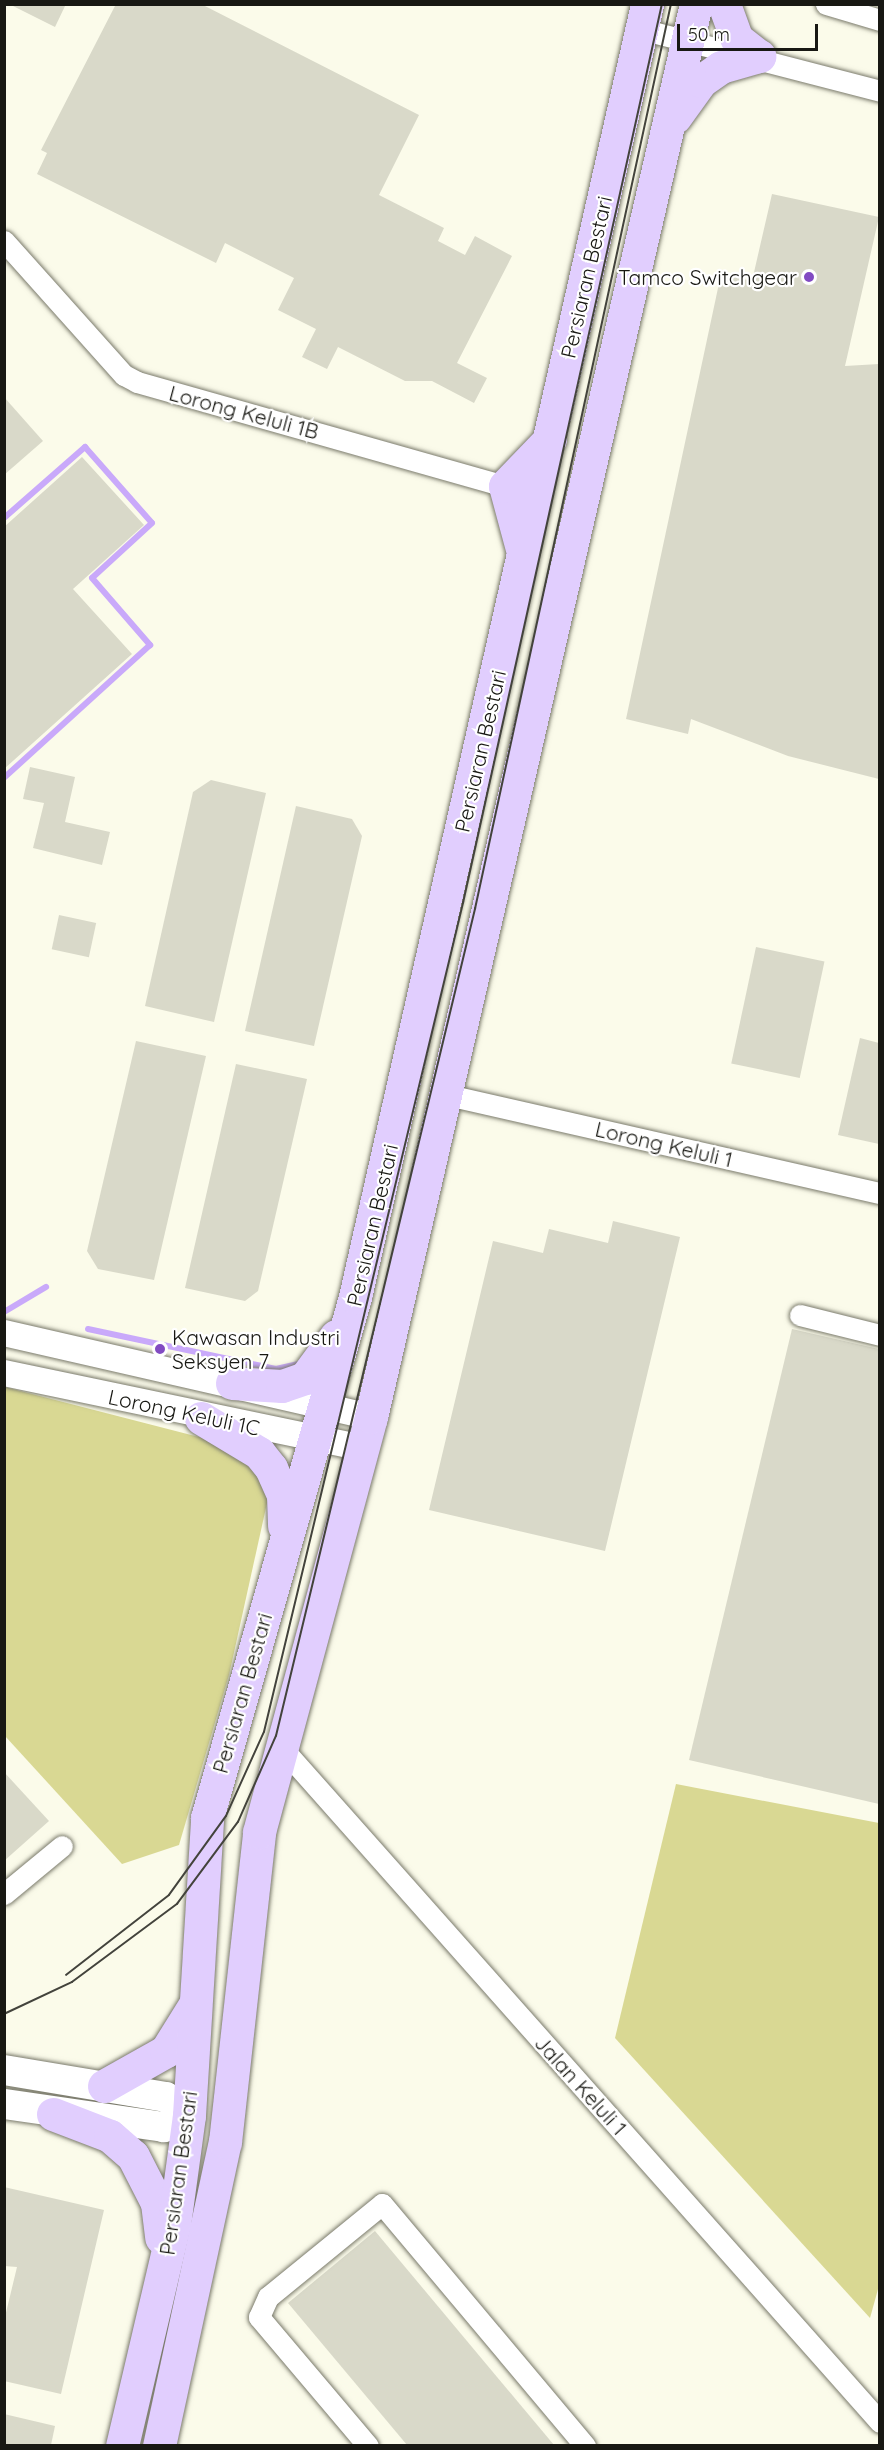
<!DOCTYPE html>
<html>
<head>
<meta charset="utf-8">
<style>
  body { margin:0 }
  #map { position:relative; width:884px; height:2450px; overflow:hidden; background:#fbfbea; font-family:Quicksand,sans-serif }
  div>[style] { position:absolute }
  [style*='--x'] { left:calc(var(--x)*1px); top:calc(var(--y)*1px); width:calc(var(--w)*1px); rotate:calc(var(--a)*1deg) }
  .green>* { inset:0; background:#d9d893 }
  .stream>* { height:6px; margin:-3px; padding:0 3px; transform-origin:3px; border-radius:3px; background:#c9a9fa }
  .building>* { inset:0; background:#d9d9c9; transform-origin:0 0 }
  .roads { filter:drop-shadow(0 0 2px #7a7a6b) drop-shadow(0 0 2px #7a7a6b) }
  .minor>* { height:21px; margin:-10.5px; padding:0 10.5px; transform-origin:10.5px; border-radius:10.5px; background:#fff }
  .tertiary>* { height:26px; margin:-13px; padding:0 13px; transform-origin:13px; border-radius:13px; background:#fff }
  .secondary>* { height:30px; margin:-15px; padding:0 15px; transform-origin:15px; border-radius:15px; background:#fff }
  .primary>* { height:33px; margin:-16.5px; padding:0 16.5px; transform-origin:16.5px; border-radius:16.5px; background:#e1cefe }
  .tram>* { height:1.5px; margin:-0.75px; padding:0 0.75px; transform-origin:0.75px; border-radius:0.75px; background:#43433c }
  .dots>* { width:16px; height:16px; translate:-50% -50%; box-sizing:border-box; border:3px solid #fff; border-radius:50% }
  span { translate:-50% -50%; white-space:nowrap; text-align:center; line-height:1.15; -webkit-text-stroke:4.5px #fff; paint-order:stroke }
  .street-label { font-size:21px; color:#181813 }
  .poi-label { font-size:21px; color:#181813 }
  .right { translate:-100% -50%; text-align:right }
  .left { translate:0 -50%; text-align:left }
  .frame { position:absolute; inset:0; border:6px solid #181813; pointer-events:none }
  .scale { position:absolute; left:677px; top:24px; width:141px; height:27px; box-sizing:border-box; border:3px solid #181813; border-top:0; padding-left:8px; font-size:18px; line-height:21px; white-space:nowrap; color:#181813; -webkit-text-stroke:4px #fff; paint-order:stroke }
</style>
</head>
<body>
<div id="map">
  <div class="green">
    <i style="clip-path:polygon(5px 1387px,226px 1444px,245px 1458px,269px 1494px,229px 1675px,179px 1845px,122px 1864px,5px 1736px)"></i>
    <i style="clip-path:polygon(676px 1784px,879px 1823px,880px 2282px,870px 2318px,615px 2038px)"></i>
  </div>
  <div class="stream">
    <i style="--x:4;--y:518;--w:108;--a:-41.2"></i>
    <i style="--x:85;--y:447;--w:101;--a:48.6"></i>
    <i style="--x:152;--y:523;--w:81;--a:137.5"></i>
    <i style="--x:92;--y:578;--w:89;--a:49.1"></i>
    <i style="--x:150;--y:645;--w:197;--a:137.7"></i>
    <i style="--x:4;--y:1312;--w:49;--a:-30.8"></i>
    <i style="--x:88;--y:1329;--w:192;--a:12"></i>
    <i style="--x:276;--y:1369;--w:22;--a:-13"></i>
  </div>
  <div class="building">
    <i style="clip-path:polygon(9px 4px,66px 4px,55px 27px)"></i>
    <i style="clip-path:polygon(116px 4px,201px 4px,419px 115px,379px 195px,444px 228px,438px 241px,465px 255px,475px 236px,512px 256px,457px 363px,487px 378px,474px 403px,432px 381px,405px 381px,338px 347px,327px 369px,302px 357px,316px 329px,278px 310px,294px 278px,225px 243px,216px 263px,37px 174px,47px 153px,41px 150px)"></i>
    <i style="clip-path:polygon(772px 194px,879px 217px,845px 366px,879px 364px,879px 779px,788px 756px,691px 719px,688px 734px,626px 719px,721px 274px,752px 281px)"></i>
    <i style="clip-path:polygon(4px 397px,43px 441px,4px 475px)"></i>
    <i style="clip-path:polygon(82px 457px,144px 525px,73px 589px,132px 654px,4px 769px,4px 527px)"></i>
    <i style="clip-path:polygon(30px 767px,75px 777px,65px 822px,110px 832px,102px 865px,33px 848px,44px 803px,23px 799px)"></i>
    <i style="clip-path:polygon(211px 780px,266px 793px,214px 1022px,145px 1006px,193px 792px)"></i>
    <i style="clip-path:polygon(296px 806px,352px 819px,362px 836px,314px 1046px,245px 1031px)"></i>
    <i style="left:59px;top:915px;width:38px;height:35px;rotate:12deg"></i>
    <i style="left:756px;top:947px;width:70px;height:119px;rotate:12deg"></i>
    <i style="clip-path:polygon(860px 1038px,879px 1043px,879px 1144px,838px 1135px)"></i>
    <i style="clip-path:polygon(136px 1041px,206px 1056px,154px 1280px,98px 1269px,87px 1251px)"></i>
    <i style="clip-path:polygon(236px 1064px,307px 1079px,258px 1291px,245px 1301px,185px 1288px)"></i>
    <i style="clip-path:polygon(613px 1221px,680px 1237px,605px 1551px,429px 1510px,493px 1241px,543px 1253px,549px 1229px,608px 1243px)"></i>
    <i style="clip-path:polygon(792px 1329px,879px 1349px,879px 1804px,689px 1760px)"></i>
    <i style="clip-path:polygon(4px 1772px,49px 1821px,4px 1861px)"></i>
    <i style="clip-path:polygon(4px 2187px,104px 2210px,61px 2394px,4px 2381px,4px 2321px,17px 2267px,4px 2266px)"></i>
    <i style="clip-path:polygon(375px 2231px,554px 2445px,407px 2445px,288px 2303px)"></i>
    <i style="clip-path:polygon(4px 2414px,55px 2426px,51px 2445px,4px 2445px)"></i>
  </div>
  <div class="roads">
    <div class="minor">
      <i style="--x:826;--y:4;--w:56;--a:16.5"></i>
      <i style="--x:641;--y:29;--w:247;--a:14.5"></i>
      <i style="--x:4;--y:241;--w:180;--a:48.2"></i>
      <i style="--x:124;--y:375;--w:15;--a:28"></i>
      <i style="--x:137;--y:382;--w:393;--a:15.8"></i>
      <i style="--x:448;--y:1095;--w:443;--a:12.8"></i>
      <i style="--x:800;--y:1315;--w:82;--a:14"></i>
      <i style="--x:282;--y:1748;--w:901;--a:48.42"></i>
      <i style="--x:4;--y:1894;--w:75;--a:-39.6"></i>
      <i style="--x:368;--y:2446;--w:169;--a:-130.2"></i>
      <i style="--x:259;--y:2317;--w:22;--a:-66"></i>
      <i style="--x:268;--y:2297;--w:147;--a:-39.2"></i>
      <i style="--x:382;--y:2204;--w:316;--a:50"></i>
    </div>
    <div class="tertiary">
      <i style="--x:4;--y:1333;--w:376;--a:12.9"></i>
      <i style="--x:4;--y:1373;--w:368;--a:11.8"></i>
    </div>
    <div class="secondary">
      <i style="--x:4;--y:2070;--w:164;--a:9.5"></i>
      <i style="--x:166;--y:2097;--w:29;--a:38"></i>
      <i style="--x:189;--y:2115;--w:28;--a:154"></i>
      <i style="--x:164;--y:2127;--w:162;--a:-171.8"></i>
    </div>
    <div class="primary">
      <i style="--x:724;--y:4;--w:37;--a:70"></i>
      <i style="--x:737;--y:39;--w:28;--a:38"></i>
      <i style="--x:675;--y:117;--w:44;--a:-54.2"></i>
      <i style="--x:701;--y:81;--w:24;--a:-35"></i>
      <i style="--x:721;--y:67;--w:40;--a:-16"></i>
      <i style="--x:522;--y:549;--w:65;--a:-105.1"></i>
      <i style="--x:505;--y:486;--w:65;--a:-46.2"></i>
      <i style="--x:232;--y:1383;--w:50;--a:3.4"></i>
      <i style="--x:282;--y:1386;--w:24;--a:-19"></i>
      <i style="--x:305;--y:1378;--w:52;--a:-53.6"></i>
      <i style="--x:201;--y:1418;--w:68;--a:31.1"></i>
      <i style="--x:259;--y:1453;--w:19;--a:51"></i>
      <i style="--x:271;--y:1468;--w:30;--a:66"></i>
      <i style="--x:283;--y:1495;--w:31;--a:88"></i>
      <i style="--x:104;--y:2086;--w:71;--a:-29.4"></i>
      <i style="--x:166;--y:2051;--w:53;--a:-58.1"></i>
      <i style="--x:53;--y:2114;--w:61;--a:21.1"></i>
      <i style="--x:110;--y:2136;--w:30;--a:41"></i>
      <i style="--x:133;--y:2156;--w:53;--a:62.9"></i>
      <i style="--x:157;--y:2203;--w:35;--a:83"></i>
      <i style="--x:122;--y:2446;--w:227;--a:-76.8"></i>
      <i style="--x:174;--y:2225;--w:111;--a:-82.2"></i>
      <i style="--x:189;--y:2115;--w:298;--a:-86.5"></i>
      <i style="--x:207;--y:1818;--w:542;--a:-74.14"></i>
      <i style="--x:355;--y:1297;--w:1326;--a:-77.27"></i>
      <i style="--x:159;--y:2446;--w:311;--a:-77.8"></i>
      <i style="--x:225;--y:2142;--w:312;--a:-83.7"></i>
      <i style="--x:259;--y:1832;--w:430;--a:-74.9"></i>
      <i style="--x:371;--y:1417;--w:1450;--a:-77.05"></i>
    </div>
  </div>
  <div class="tram">
    <i style="--x:66;--y:1975;--w:130;--a:-37.8"></i>
    <i style="--x:169;--y:1895;--w:97;--a:-54.2"></i>
    <i style="--x:226;--y:1816;--w:92;--a:-65.7"></i>
    <i style="--x:264;--y:1732;--w:853;--a:-76.5"></i>
    <i style="--x:463;--y:903;--w:921;--a:-77.52"></i>
    <i style="--x:4;--y:2014;--w:75;--a:-25.2"></i>
    <i style="--x:72;--y:1982;--w:131;--a:-36.6"></i>
    <i style="--x:177;--y:1904;--w:102;--a:-53.4"></i>
    <i style="--x:238;--y:1822;--w:94;--a:-66.2"></i>
    <i style="--x:276;--y:1736;--w:851;--a:-76.47"></i>
    <i style="--x:475;--y:909;--w:926;--a:-77.78"></i>
  </div>
  <div class="dots">
    <i style="left:809px;top:277px;background:#824bc2"></i>
    <i style="left:160px;top:1349px;background:#824bc2"></i>
  </div>
  <div class="street-label">
    <span style="left:586px;top:277px;rotate:-77deg">Persiaran Bestari</span>
    <span style="left:244px;top:412px;rotate:15deg">Lorong Keluli 1B</span>
    <span style="left:480px;top:751px;rotate:-77deg">Persiaran Bestari</span>
    <span style="left:664px;top:1144px;rotate:13deg">Lorong Keluli 1</span>
    <span style="left:372px;top:1225px;rotate:-77deg">Persiaran Bestari</span>
    <span style="left:184px;top:1412px;rotate:12deg">Lorong Keluli 1C</span>
    <span style="left:242px;top:1693px;rotate:-74deg">Persiaran Bestari</span>
    <span style="left:581px;top:2085px;rotate:48deg">Jalan Keluli 1</span>
    <span style="left:178px;top:2173px;rotate:-82deg">Persiaran Bestari</span>
  </div>
  <div class="poi-label">
    <span class="right" style="left:797px;top:277px">Tamco Switchgear</span>
    <span class="left" style="left:172px;top:1349px">Kawasan Industri<br>Seksyen 7</span>
  </div>
  <div class="frame"></div>
  <div class="scale">50 m</div>
</div>
</body>
</html>
